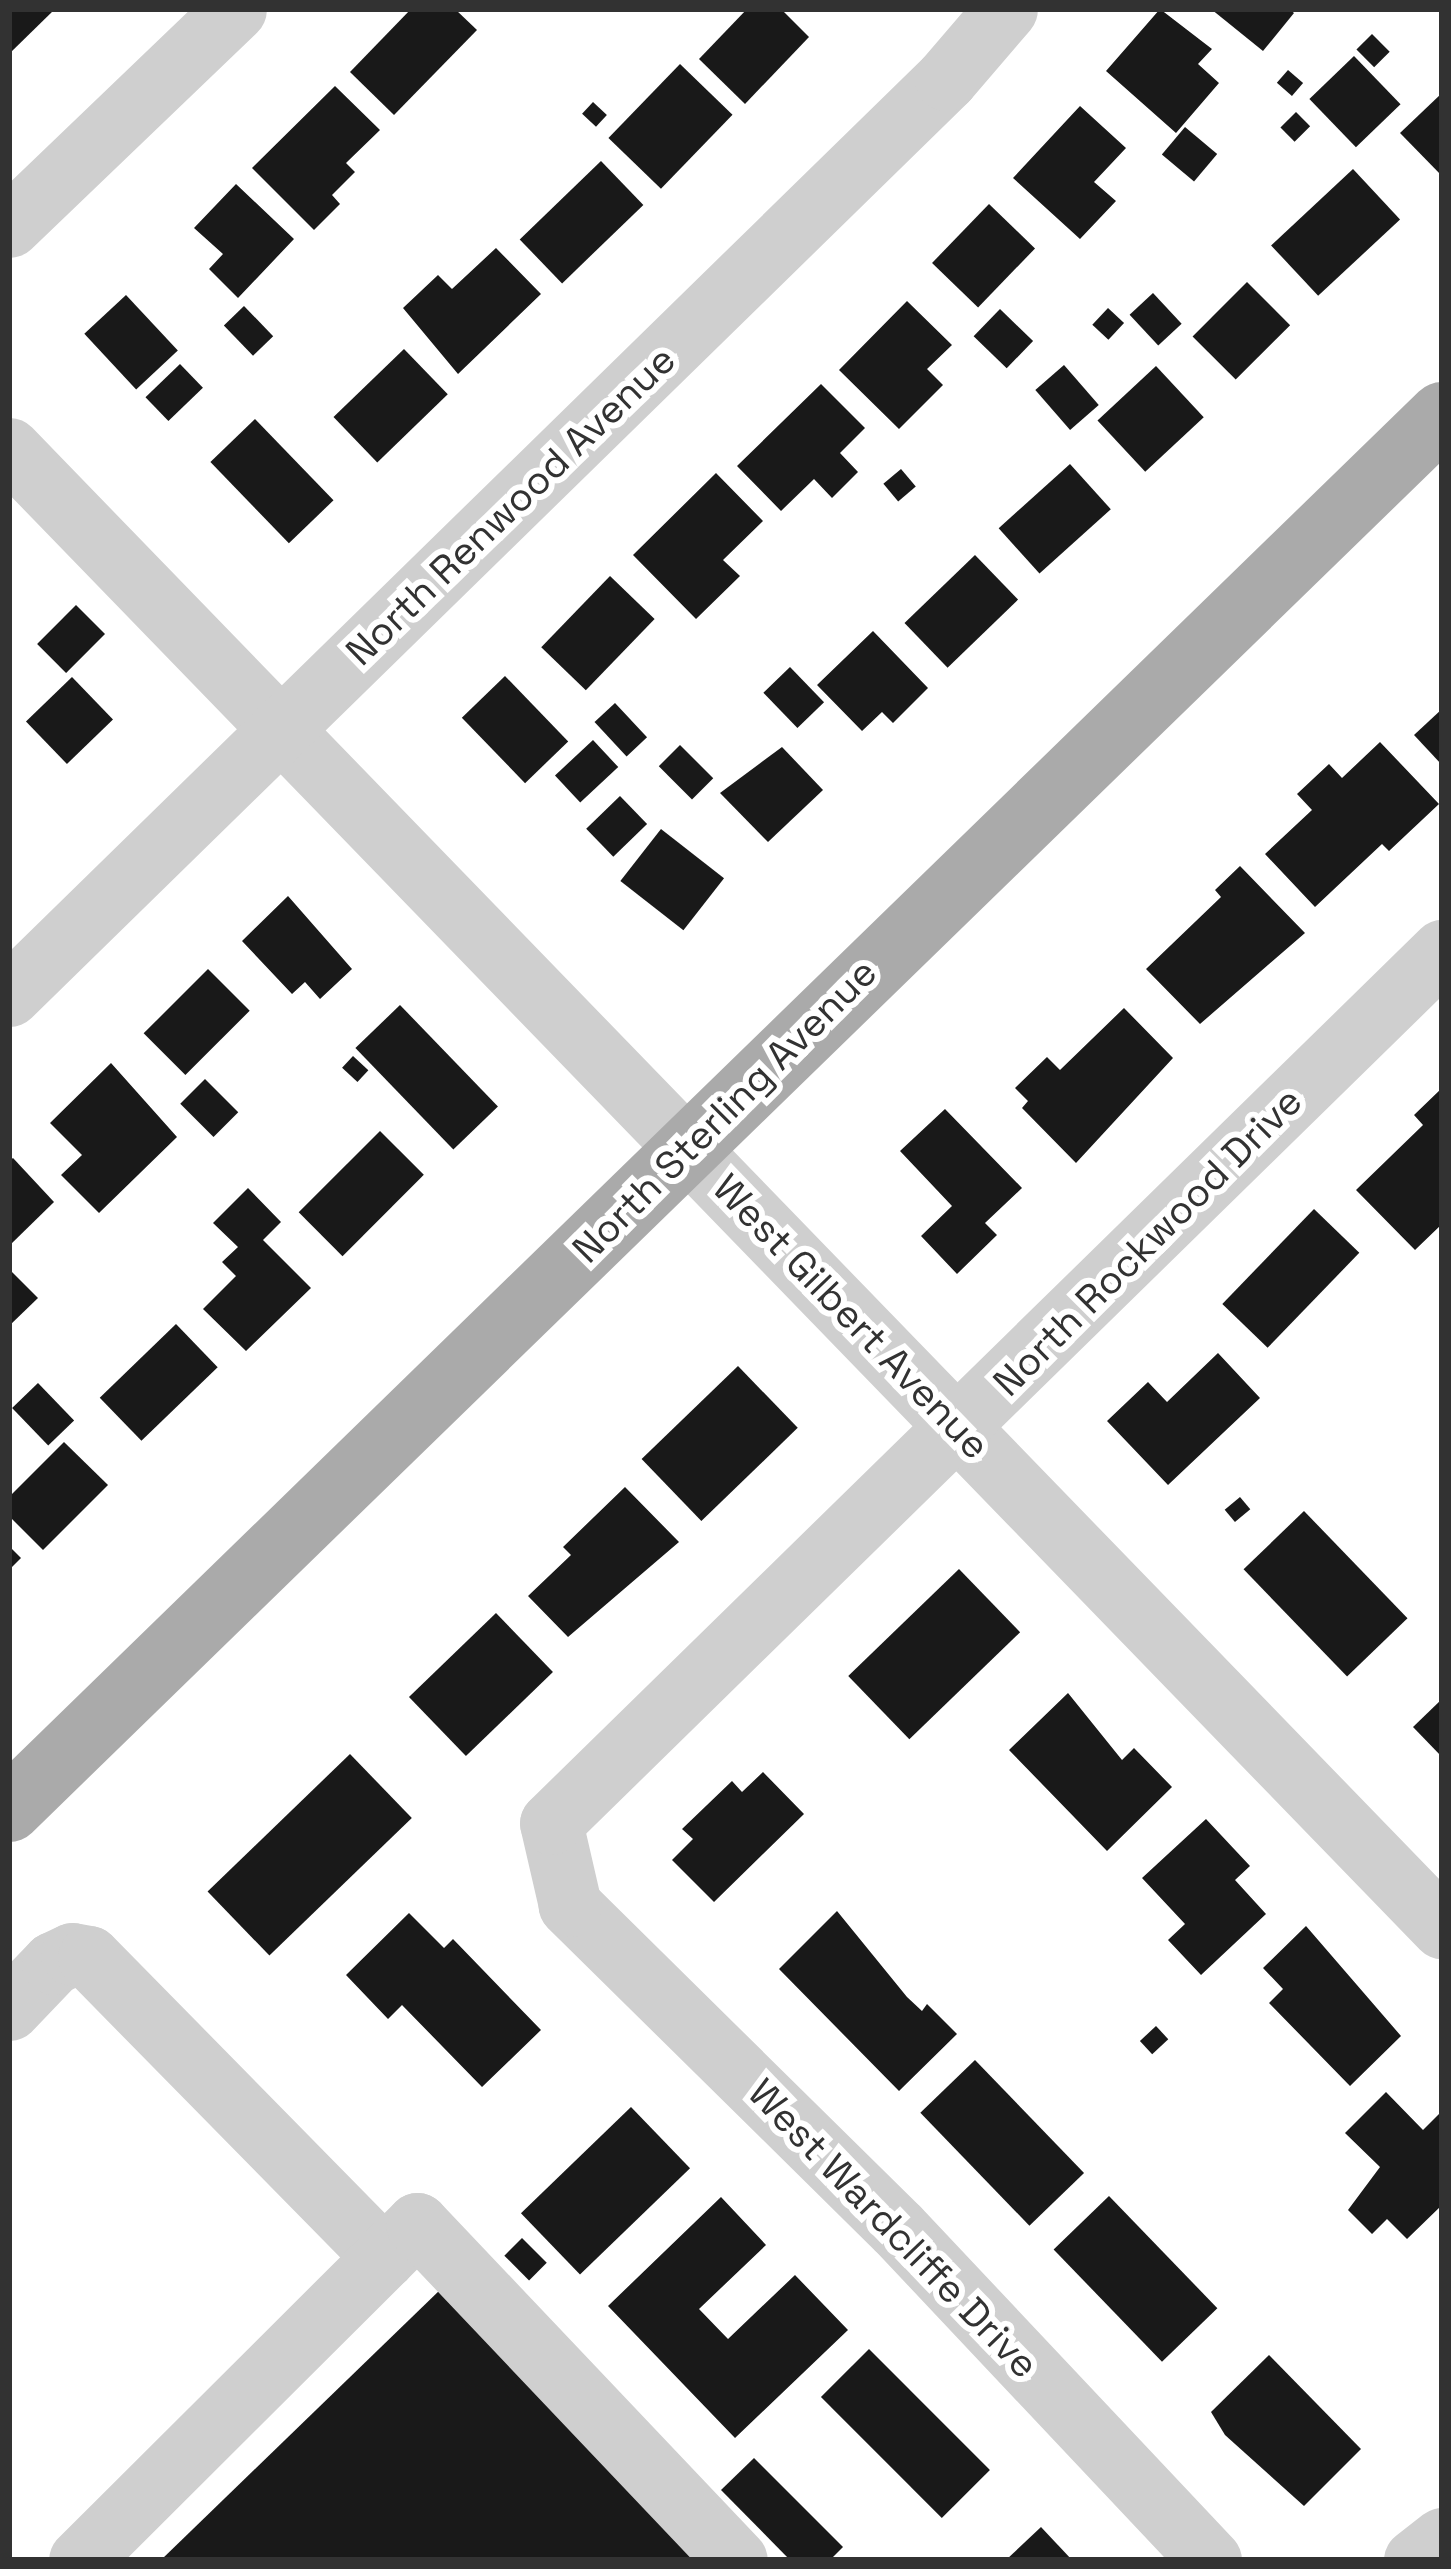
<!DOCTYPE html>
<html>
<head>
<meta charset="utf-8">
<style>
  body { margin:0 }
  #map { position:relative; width:1451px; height:2569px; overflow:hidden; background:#fff; font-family:"Space Grotesk",sans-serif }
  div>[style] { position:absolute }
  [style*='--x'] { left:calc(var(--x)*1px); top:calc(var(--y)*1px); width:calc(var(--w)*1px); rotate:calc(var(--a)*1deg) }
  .building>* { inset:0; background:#191919; transform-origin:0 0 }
  .minor>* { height:63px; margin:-31.5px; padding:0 31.5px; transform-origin:31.5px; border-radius:31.5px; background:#cfcfcf }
  .major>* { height:66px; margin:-33px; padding:0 33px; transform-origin:33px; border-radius:33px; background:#aaa }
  span { translate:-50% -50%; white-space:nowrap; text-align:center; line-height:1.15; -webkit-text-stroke:12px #fff; paint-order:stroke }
  .street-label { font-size:39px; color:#323232 }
  .frame { position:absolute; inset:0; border:12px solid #323232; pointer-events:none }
</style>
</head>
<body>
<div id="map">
  <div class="building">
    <i style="clip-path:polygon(9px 9px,55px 9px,9px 54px)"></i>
    <i style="clip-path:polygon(411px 9px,455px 9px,477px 30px,394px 115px,350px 72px)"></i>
    <i style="clip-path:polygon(747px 9px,781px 9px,809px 37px,745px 104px,699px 59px)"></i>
    <i style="clip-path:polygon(1160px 9px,1212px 49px,1198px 64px,1219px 83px,1176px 133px,1106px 71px)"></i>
    <i style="clip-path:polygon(1211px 9px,1289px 9px,1294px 13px,1263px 51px)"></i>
    <i style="left:1372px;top:34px;width:25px;height:22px;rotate:45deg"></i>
    <i style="left:1354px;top:56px;width:67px;height:62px;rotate:46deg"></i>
    <i style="left:680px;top:64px;width:73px;height:103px;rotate:44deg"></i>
    <i style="left:1288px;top:70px;width:20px;height:17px;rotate:41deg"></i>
    <i style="clip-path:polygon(335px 86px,380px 130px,346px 163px,355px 172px,332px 195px,340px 204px,314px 230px,252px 168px)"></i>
    <i style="clip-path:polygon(1442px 93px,1442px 176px,1400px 133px)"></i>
    <i style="left:593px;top:102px;width:19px;height:16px;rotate:43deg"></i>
    <i style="clip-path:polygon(1080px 106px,1126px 148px,1094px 182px,1116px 201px,1080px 239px,1013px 178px)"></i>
    <i style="left:1296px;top:112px;width:20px;height:22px;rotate:45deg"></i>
    <i style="left:1185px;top:127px;width:42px;height:36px;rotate:40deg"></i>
    <i style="left:601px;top:161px;width:61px;height:113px;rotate:46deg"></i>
    <i style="left:1353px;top:169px;width:69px;height:112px;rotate:47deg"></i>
    <i style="clip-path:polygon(236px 184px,294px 239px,238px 298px,209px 269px,223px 254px,194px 228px)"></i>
    <i style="left:989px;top:204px;width:64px;height:82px;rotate:44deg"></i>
    <i style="clip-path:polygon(496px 248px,541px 294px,458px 374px,403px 308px,438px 275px,452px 289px)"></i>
    <i style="left:1247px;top:282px;width:61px;height:77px;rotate:45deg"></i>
    <i style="left:1153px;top:293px;width:42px;height:32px;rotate:47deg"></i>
    <i style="left:126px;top:295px;width:76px;height:57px;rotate:47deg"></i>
    <i style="clip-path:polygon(907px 301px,952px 345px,927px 369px,943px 385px,899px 429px,839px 370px)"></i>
    <i style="left:244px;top:306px;width:42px;height:28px;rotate:46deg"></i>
    <i style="left:1108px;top:308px;width:22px;height:23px;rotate:43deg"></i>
    <i style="left:1000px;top:309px;width:46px;height:38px;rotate:44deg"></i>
    <i style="left:404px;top:349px;width:63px;height:98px;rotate:46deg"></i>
    <i style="left:180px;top:364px;width:33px;height:48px;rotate:46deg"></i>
    <i style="left:1064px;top:365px;width:53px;height:38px;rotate:49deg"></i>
    <i style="left:1156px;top:366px;width:70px;height:80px;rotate:47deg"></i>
    <i style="clip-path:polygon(821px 384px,865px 428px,840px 453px,858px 472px,832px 498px,814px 479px,781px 511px,737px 466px)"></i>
    <i style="left:255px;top:419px;width:113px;height:62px;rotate:46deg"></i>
    <i style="left:1070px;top:464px;width:61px;height:96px;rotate:48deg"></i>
    <i style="left:901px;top:469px;width:23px;height:23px;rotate:50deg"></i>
    <i style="clip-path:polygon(716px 473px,763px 521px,723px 560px,740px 576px,696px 619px,633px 555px)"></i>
    <i style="left:975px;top:555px;width:62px;height:98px;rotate:46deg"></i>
    <i style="left:610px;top:576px;width:62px;height:99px;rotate:44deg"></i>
    <i style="left:76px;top:605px;width:41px;height:55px;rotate:45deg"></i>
    <i style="clip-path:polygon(873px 631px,928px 688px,893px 723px,882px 712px,862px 731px,817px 685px)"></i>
    <i style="left:790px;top:667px;width:49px;height:37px;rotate:46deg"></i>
    <i style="left:505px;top:676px;width:91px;height:60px;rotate:46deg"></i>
    <i style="left:72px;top:677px;width:59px;height:64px;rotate:46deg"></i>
    <i style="left:615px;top:703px;width:47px;height:28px;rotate:47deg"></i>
    <i style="clip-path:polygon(1442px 709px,1442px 765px,1414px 735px)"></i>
    <i style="left:593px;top:740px;width:37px;height:52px;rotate:47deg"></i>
    <i style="clip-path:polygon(1380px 742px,1439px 804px,1389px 851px,1382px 844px,1315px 907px,1265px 854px,1312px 810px,1297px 794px,1329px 764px,1342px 778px)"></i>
    <i style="left:680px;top:745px;width:47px;height:30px;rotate:45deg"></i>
    <i style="clip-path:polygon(782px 747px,823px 790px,768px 842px,720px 793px)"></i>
    <i style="left:620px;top:796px;width:39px;height:47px;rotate:46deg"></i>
    <i style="left:661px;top:829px;width:80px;height:66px;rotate:38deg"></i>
    <i style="clip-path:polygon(1240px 866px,1305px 933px,1200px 1024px,1146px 969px,1221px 897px,1215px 890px)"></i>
    <i style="clip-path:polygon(288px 896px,352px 969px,320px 999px,305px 982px,292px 994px,242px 941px)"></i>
    <i style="left:208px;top:969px;width:59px;height:91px;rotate:45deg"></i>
    <i style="left:400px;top:1005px;width:141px;height:62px;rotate:46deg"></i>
    <i style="clip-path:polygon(1124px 1008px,1173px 1058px,1076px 1163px,1022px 1108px,1028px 1101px,1015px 1088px,1047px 1057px,1060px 1070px)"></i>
    <i style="left:353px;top:1056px;width:21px;height:16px;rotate:43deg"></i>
    <i style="clip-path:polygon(111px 1063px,177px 1137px,99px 1213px,61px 1175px,82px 1155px,50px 1123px)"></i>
    <i style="left:205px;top:1079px;width:47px;height:35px;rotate:45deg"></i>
    <i style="clip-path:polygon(1442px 1088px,1442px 1224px,1415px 1250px,1356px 1190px,1423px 1125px,1414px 1115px)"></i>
    <i style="clip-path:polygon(945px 1109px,1022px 1188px,985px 1223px,997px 1235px,957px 1274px,921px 1236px,952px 1206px,900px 1151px)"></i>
    <i style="left:380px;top:1131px;width:62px;height:115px;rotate:45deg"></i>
    <i style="clip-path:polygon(13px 1158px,54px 1202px,9px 1246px,9px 1161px)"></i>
    <i style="clip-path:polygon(248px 1188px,281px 1222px,263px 1240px,311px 1288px,246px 1351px,203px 1309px,236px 1276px,222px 1262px,238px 1247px,213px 1223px)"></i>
    <i style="left:1314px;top:1209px;width:63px;height:132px;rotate:44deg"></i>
    <i style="clip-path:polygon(9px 1269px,38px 1298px,9px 1326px)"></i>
    <i style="left:176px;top:1324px;width:60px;height:106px;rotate:46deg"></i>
    <i style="clip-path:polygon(1218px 1353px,1260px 1398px,1168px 1485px,1107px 1421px,1148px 1382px,1167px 1402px)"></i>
    <i style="left:738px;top:1366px;width:86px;height:134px;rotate:46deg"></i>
    <i style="left:38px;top:1383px;width:52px;height:36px;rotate:46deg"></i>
    <i style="clip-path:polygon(64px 1442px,108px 1485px,43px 1550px,9px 1516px,9px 1497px)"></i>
    <i style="clip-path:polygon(625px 1487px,679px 1542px,568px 1637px,528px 1596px,571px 1555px,563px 1547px)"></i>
    <i style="left:1240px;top:1497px;width:16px;height:20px;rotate:50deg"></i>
    <i style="left:1304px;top:1511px;width:149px;height:84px;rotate:46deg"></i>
    <i style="clip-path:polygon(9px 1546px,21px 1558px,9px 1570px)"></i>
    <i style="left:959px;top:1569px;width:88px;height:154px;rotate:46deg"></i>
    <i style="left:496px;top:1613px;width:82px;height:121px;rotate:46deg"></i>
    <i style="clip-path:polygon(1068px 1693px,1122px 1760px,1134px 1748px,1172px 1787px,1107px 1851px,1009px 1750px)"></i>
    <i style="clip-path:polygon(1442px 1699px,1442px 1757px,1413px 1727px)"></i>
    <i style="left:350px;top:1754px;width:89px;height:198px;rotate:46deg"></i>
    <i style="clip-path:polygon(763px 1772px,804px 1814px,714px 1902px,672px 1860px,693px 1839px,682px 1829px,732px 1781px,742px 1792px)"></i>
    <i style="clip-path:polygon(1206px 1819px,1250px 1866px,1235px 1880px,1266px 1914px,1201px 1975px,1168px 1940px,1185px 1924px,1142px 1878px)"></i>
    <i style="clip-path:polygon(837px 1911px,907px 1997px,922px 2011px,927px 2004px,957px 2034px,899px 2091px,779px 1969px)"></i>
    <i style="clip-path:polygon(409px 1913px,444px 1948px,453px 1939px,541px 2030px,482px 2087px,402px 2005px,388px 2019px,346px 1975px)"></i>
    <i style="clip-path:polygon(1306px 1926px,1401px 2036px,1350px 2086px,1269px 2003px,1283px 1989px,1263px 1968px)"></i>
    <i style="left:1156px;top:2026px;width:18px;height:22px;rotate:47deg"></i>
    <i style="left:975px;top:2060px;width:157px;height:76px;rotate:46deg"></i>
    <i style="clip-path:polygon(1386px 2092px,1423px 2130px,1442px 2111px,1442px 2205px,1407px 2239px,1387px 2219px,1372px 2234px,1348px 2210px,1380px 2167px,1345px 2133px)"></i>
    <i style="left:631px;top:2107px;width:85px;height:153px;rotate:46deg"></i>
    <i style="left:1109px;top:2196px;width:156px;height:77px;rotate:46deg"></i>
    <i style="clip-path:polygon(721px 2197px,766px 2245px,699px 2309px,728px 2339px,795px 2275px,848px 2330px,735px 2438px,608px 2306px)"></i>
    <i style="left:522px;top:2238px;width:35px;height:25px;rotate:45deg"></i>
    <i style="clip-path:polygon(442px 2288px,699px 2554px,693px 2560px,161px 2560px)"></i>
    <i style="left:869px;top:2349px;width:171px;height:68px;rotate:45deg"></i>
    <i style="clip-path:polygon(1269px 2355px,1361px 2449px,1304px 2506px,1225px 2435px,1211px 2412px)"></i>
    <i style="clip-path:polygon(754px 2458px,843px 2547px,830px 2560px,790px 2560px,721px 2490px)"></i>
    <i style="clip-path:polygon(1041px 2527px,1072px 2560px,1006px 2560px)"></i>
  </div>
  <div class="minor">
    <i style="--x:9;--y:226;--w:313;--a:-43.8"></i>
    <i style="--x:9;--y:449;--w:2059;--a:45.89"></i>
    <i style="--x:9;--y:995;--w:1310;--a:-44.35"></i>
    <i style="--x:946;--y:79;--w:92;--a:-49.4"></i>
    <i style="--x:9;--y:2009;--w:64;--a:-46.3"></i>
    <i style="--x:53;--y:1963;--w:21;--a:-25"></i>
    <i style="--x:72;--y:1954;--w:17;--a:10"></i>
    <i style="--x:89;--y:1957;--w:421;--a:45.5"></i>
    <i style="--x:80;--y:2560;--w:476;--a:-44.9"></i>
    <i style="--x:417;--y:2224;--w:463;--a:46.5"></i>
    <i style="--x:1210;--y:2560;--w:456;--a:-133.3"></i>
    <i style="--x:897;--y:2228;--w:460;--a:-135.4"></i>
    <i style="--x:570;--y:1905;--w:84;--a:-103"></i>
    <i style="--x:551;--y:1823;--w:1247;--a:-44.38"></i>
    <i style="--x:1415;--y:2560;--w:34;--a:-38"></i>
  </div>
  <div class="major">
    <i style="--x:9;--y:1809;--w:1999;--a:-44.21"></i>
  </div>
  <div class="street-label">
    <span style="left:511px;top:506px;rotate:-44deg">North Renwood Avenue</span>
    <span style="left:725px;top:1111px;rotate:-45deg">North Sterling Avenue</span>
    <span style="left:1148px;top:1242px;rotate:-45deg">North Rockwood Drive</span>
    <span style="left:851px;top:1317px;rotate:46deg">West Gilbert Avenue</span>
    <span style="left:893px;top:2229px;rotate:46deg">West Wardcliffe Drive</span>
  </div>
  <div class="frame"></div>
</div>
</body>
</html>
